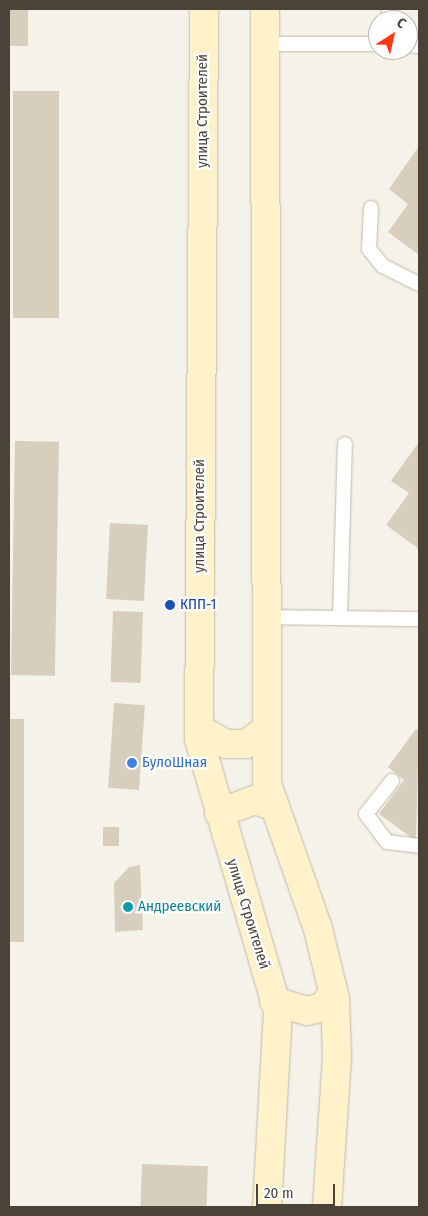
<!DOCTYPE html>
<html>
<head>
<meta charset="utf-8">
<style>
  body { margin:0 }
  #map { position:relative; width:428px; height:1216px; overflow:hidden; background:#f5f2ea; font-family:"Fira Sans Condensed",sans-serif }
  div>[style] { position:absolute }
  [style*='--x'] { left:calc(var(--x)*1px); top:calc(var(--y)*1px); width:calc(var(--w)*1px); rotate:calc(var(--a)*1deg) }
  .building>* { inset:0; background:#d8cebe; transform-origin:0 0 }
  .roads { filter:drop-shadow(0 0 1px #c2baab) drop-shadow(0 0 1px #c2baab) }
  .lane>* { height:14px; margin:-7px; padding:0 7px; transform-origin:7px; border-radius:7px; background:#fff }
  .secondary>* { height:28px; margin:-14px; padding:0 14px; transform-origin:14px; border-radius:14px; background:#fff2ca }
  .dots>* { width:14px; height:14px; translate:-50% -50%; box-sizing:border-box; border:2px solid #fff; border-radius:50% }
  span { translate:-50% -50%; white-space:nowrap; text-align:center; line-height:1.15; -webkit-text-stroke:4.5px #fff; paint-order:stroke }
  .street-label { font-size:15px; color:#4a4337 }
  .transit-label { font-size:15px; color:#164399 }
  .left { translate:0 -50%; text-align:left }
  .shop-label { font-size:15px; color:#366cbe }
  .culture-label { font-size:15px; color:#0d838f }
  .frame { position:absolute; inset:0; border:10px solid #4a4337; pointer-events:none }
  .north { position:absolute; left:368px; top:10px; width:50px; height:50px; box-sizing:border-box; background:#fff; border:1px solid #b7b4af; border-radius:50%; rotate:35deg; font-size:14px; font-weight:700; line-height:20px; text-align:center; color:#4a4337 }
  .north::after { content:''; display:block; margin:auto; width:18px; height:22px; background:#ff3917; clip-path:polygon(50% 0,100% 100%,50% 72%,0 100%) }
  .scale { position:absolute; left:256px; top:1184px; width:79px; height:22px; box-sizing:border-box; border:2px solid #4a4337; border-top:0; padding-left:6px; font-size:15px; line-height:18px; white-space:nowrap; color:#4a4337; -webkit-text-stroke:4px #fff; paint-order:stroke }
</style>
</head>
<body>
<div id="map">
  <div class="building">
    <i style="left:9px;top:9px;width:19px;height:37px"></i>
    <i style="left:13px;top:91px;width:46px;height:227px"></i>
    <i style="clip-path:polygon(419px 146px,419px 255px,388px 232px,408px 204px,389px 189px)"></i>
    <i style="left:15px;top:441px;width:44px;height:234px;rotate:1deg"></i>
    <i style="clip-path:polygon(419px 442px,419px 549px,386px 525px,409px 493px,391px 481px)"></i>
    <i style="left:110px;top:523px;width:38px;height:76px;rotate:3deg"></i>
    <i style="left:113px;top:611px;width:30px;height:71px;rotate:2deg"></i>
    <i style="left:114px;top:703px;width:31px;height:85px;rotate:4deg"></i>
    <i style="left:9px;top:719px;width:15px;height:223px"></i>
    <i style="clip-path:polygon(416px 729px,419px 731px,416px 841px,379px 814px,404px 780px,388px 767px)"></i>
    <i style="left:103px;top:827px;width:16px;height:19px"></i>
    <i style="clip-path:polygon(140px 865px,143px 930px,115px 932px,114px 883px,129px 867px)"></i>
    <i style="left:142px;top:1164px;width:66px;height:43px;rotate:2deg"></i>
  </div>
  <div class="roads">
    <div class="lane">
      <i style="--x:389;--y:20;--w:11;--a:-90"></i>
      <i style="--x:265;--y:44;--w:113;--a:0"></i>
      <i style="--x:408;--y:45;--w:11;--a:5"></i>
      <i style="--x:371;--y:208;--w:41;--a:92.8"></i>
      <i style="--x:369;--y:249;--w:22;--a:51"></i>
      <i style="--x:383;--y:266;--w:40;--a:26.6"></i>
      <i style="--x:267;--y:617;--w:152;--a:0.8"></i>
      <i style="--x:340;--y:618;--w:174;--a:-88.4"></i>
      <i style="--x:392;--y:781;--w:42;--a:128.2"></i>
      <i style="--x:366;--y:814;--w:35;--a:53"></i>
      <i style="--x:387;--y:842;--w:32;--a:7"></i>
    </div>
    <div class="secondary">
      <i style="--x:204;--y:9;--w:730;--a:90.39"></i>
      <i style="--x:199;--y:739;--w:283;--a:73.8"></i>
      <i style="--x:278;--y:1011;--w:196;--a:93.2"></i>
      <i style="--x:265;--y:9;--w:775;--a:89.85"></i>
      <i style="--x:267;--y:784;--w:154;--a:70.6"></i>
      <i style="--x:318;--y:929;--w:72;--a:76.3"></i>
      <i style="--x:335;--y:999;--w:58;--a:88"></i>
      <i style="--x:337;--y:1057;--w:150;--a:93.8"></i>
      <i style="--x:199;--y:729;--w:31;--a:29"></i>
      <i style="--x:226;--y:744;--w:20;--a:0"></i>
      <i style="--x:246;--y:744;--w:26;--a:-36"></i>
      <i style="--x:219;--y:813;--w:38;--a:-20"></i>
      <i style="--x:255;--y:800;--w:21;--a:19"></i>
      <i style="--x:274;--y:1001;--w:34;--a:17"></i>
      <i style="--x:307;--y:1011;--w:16;--a:-14"></i>
      <i style="--x:323;--y:1007;--w:18;--a:-56"></i>
    </div>
  </div>
  <div class="dots">
    <i style="left:170px;top:605px;background:#1a4fb4"></i>
    <i style="left:132px;top:763px;background:#3f7fe0"></i>
    <i style="left:128px;top:907px;background:#0f9aa8"></i>
  </div>
  <div class="street-label">
    <span style="left:203px;top:111px;rotate:-90deg">улица Строителей</span>
    <span style="left:200px;top:516px;rotate:-90deg">улица Строителей</span>
    <span style="left:248px;top:914px;rotate:73deg">улица Строителей</span>
  </div>
  <div class="transit-label">
    <span class="left" style="left:180px;top:605px">КПП-1</span>
  </div>
  <div class="shop-label">
    <span class="left" style="left:142px;top:763px">БулоШная</span>
  </div>
  <div class="culture-label">
    <span class="left" style="left:138px;top:907px">Андреевский</span>
  </div>
  <div class="frame"></div>
  <div class="north">С</div>
  <div class="scale">20 m</div>
</div>
</body>
</html>
